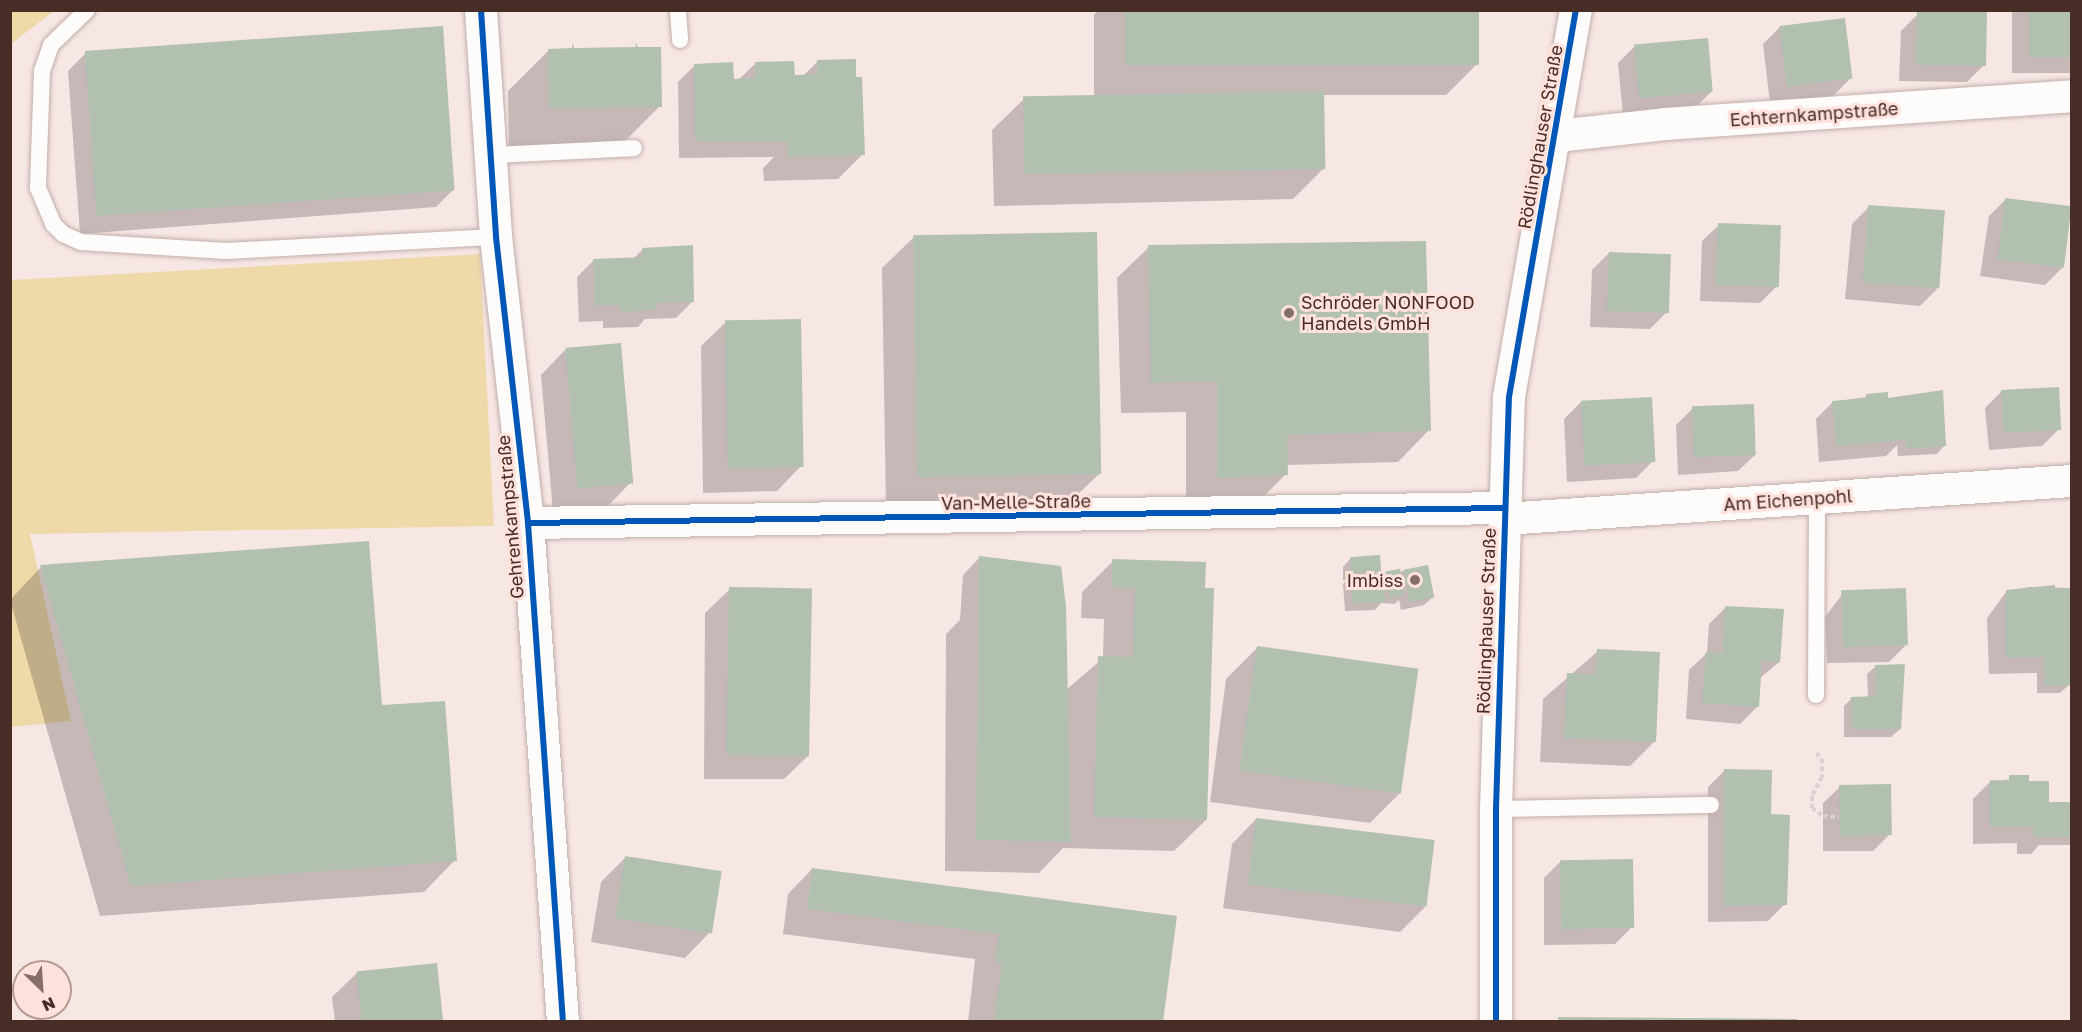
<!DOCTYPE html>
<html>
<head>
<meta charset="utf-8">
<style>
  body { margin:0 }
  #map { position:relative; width:2082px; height:1032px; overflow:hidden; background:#f7e7e4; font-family:"Golos Text",sans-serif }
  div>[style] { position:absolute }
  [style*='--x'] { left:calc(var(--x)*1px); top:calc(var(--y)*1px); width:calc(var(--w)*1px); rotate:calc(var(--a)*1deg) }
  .green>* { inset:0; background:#efd9a9 }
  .shadow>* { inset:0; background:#0003; transform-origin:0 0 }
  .building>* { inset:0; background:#b2c0b0; transform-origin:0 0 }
  .path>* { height:4px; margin-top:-2px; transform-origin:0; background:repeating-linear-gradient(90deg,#d8d3d1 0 4.5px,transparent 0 7.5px) }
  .roads { filter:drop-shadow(0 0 2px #c2aeaa) drop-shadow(0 0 2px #c2aeaa) }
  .service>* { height:16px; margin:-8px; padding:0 8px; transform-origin:8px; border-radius:8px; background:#fefbfb }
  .minor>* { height:32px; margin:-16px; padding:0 16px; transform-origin:16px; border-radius:16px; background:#fefbfb }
  .cycleway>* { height:6px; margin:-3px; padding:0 3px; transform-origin:3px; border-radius:3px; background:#0057b8 }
  .dots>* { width:16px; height:16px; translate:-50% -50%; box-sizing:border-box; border:3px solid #ffe2dc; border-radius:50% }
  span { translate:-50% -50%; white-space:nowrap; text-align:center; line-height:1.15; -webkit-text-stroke:6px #ffe2dc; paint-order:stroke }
  .street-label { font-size:18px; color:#482d27 }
  .poi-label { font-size:18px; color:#482d27 }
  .left { translate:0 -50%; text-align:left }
  .right { translate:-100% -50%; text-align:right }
  .frame { position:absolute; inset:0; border:12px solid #482d27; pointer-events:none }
  .north { position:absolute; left:12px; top:960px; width:60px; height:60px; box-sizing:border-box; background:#ffe2dc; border:2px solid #b69a94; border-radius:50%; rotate:155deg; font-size:16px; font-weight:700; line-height:24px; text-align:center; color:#482d27 }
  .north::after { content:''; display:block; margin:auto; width:21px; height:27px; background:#856e69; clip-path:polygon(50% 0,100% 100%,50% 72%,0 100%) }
</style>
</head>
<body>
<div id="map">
  <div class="green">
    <i style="clip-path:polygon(11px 10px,54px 10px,54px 11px,11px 44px)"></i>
    <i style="clip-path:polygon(480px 254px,494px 526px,30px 534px,71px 721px,11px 727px,11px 280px)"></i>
  </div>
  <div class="shadow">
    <i style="clip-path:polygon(1099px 10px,1477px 10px,1477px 64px,1446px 95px,1322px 95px,1324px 168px,1293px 199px,994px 206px,992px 130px,1024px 99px,1094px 97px,1094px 15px)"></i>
    <i style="clip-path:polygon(1928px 10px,1986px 10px,1984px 65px,1967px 82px,1899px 81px,1901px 31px,1918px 14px,1928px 14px)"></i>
    <i style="left:2012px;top:10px;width:60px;height:63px"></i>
    <i style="clip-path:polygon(1780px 27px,1850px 79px,1833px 96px,1770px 103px,1763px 44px)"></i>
    <i style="clip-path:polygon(1635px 46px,1712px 91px,1695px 108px,1623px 115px,1618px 63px)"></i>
    <i style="clip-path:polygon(549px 50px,660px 106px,619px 147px,509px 148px,508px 91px)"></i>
    <i style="clip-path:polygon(85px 54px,453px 190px,436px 207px,80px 234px,68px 71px)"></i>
    <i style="clip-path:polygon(817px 62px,863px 154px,838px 179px,764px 181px,763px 168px,774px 157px,679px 158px,678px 82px,695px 65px,732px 80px,738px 80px,756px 63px,793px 78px,803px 76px)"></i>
    <i style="clip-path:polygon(2006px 199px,2062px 268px,2045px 285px,1980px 276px,1989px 216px)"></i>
    <i style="clip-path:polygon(1869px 207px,1937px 289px,1920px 306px,1845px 299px,1852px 224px)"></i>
    <i style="clip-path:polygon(1719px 225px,1777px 286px,1760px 303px,1700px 301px,1702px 241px)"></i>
    <i style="clip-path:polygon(914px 237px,1100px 473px,1068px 504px,886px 508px,882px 268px)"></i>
    <i style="clip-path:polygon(1149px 247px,1429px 430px,1398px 462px,1286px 465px,1286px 474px,1255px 505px,1186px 508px,1186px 412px,1121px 413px,1117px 278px)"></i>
    <i style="clip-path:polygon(643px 249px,693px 301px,676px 318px,645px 319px,638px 327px,603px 328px,603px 321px,579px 322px,577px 277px,594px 260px,633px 259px)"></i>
    <i style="clip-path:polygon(1609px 253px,1667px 312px,1650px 329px,1590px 327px,1592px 270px)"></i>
    <i style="clip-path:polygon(726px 322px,801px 466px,777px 491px,703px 493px,701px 346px)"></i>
    <i style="clip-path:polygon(565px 350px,631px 482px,607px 507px,553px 512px,541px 375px)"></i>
    <i style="clip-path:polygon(2002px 391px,2059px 429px,2042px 446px,1989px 450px,1985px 408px)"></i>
    <i style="clip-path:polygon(1887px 394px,1887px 399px,1945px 445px,1937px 454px,1898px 456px,1897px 445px,1886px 456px,1819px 462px,1816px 419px,1833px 402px)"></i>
    <i style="clip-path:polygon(1581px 402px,1653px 461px,1636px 478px,1567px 482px,1564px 419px)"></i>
    <i style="clip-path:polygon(1693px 408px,1755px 455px,1738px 471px,1678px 475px,1676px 425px)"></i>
    <i style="clip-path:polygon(979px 558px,1066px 690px,1103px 658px,1104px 619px,1081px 618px,1082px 592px,1113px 561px,1204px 563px,1206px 820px,1174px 851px,1063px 848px,1039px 873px,945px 871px,946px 634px,960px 620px,963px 575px)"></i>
    <i style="clip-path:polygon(1351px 558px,1380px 570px,1375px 575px,1382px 577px,1403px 571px,1433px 597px,1424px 605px,1401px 610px,1399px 600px,1395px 604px,1381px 603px,1375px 610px,1345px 611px,1343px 584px,1347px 580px,1343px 580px,1343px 567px)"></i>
    <i style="clip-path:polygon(41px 567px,380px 707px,455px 860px,424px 892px,100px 916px,10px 600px)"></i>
    <i style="clip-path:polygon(2029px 587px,2072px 588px,2069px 685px,2060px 693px,2037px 693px,2037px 673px,1989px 674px,1987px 618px,2006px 592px)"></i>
    <i style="clip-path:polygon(730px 589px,809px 755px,784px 779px,704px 779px,705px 613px)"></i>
    <i style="clip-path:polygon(1844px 592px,1906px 645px,1889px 662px,1827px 663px,1825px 617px)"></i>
    <i style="clip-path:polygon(1726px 607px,1779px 662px,1759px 679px,1757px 707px,1740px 724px,1686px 719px,1689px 670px,1707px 653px,1709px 624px)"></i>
    <i style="clip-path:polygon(1257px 648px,1401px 792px,1370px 823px,1210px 802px,1226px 679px)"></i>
    <i style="clip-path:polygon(1598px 651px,1655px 741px,1630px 766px,1540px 762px,1543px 699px)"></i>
    <i style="clip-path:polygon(1876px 666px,1900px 729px,1891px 737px,1844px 737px,1844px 706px,1852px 698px,1868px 698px,1867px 674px)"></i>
    <i style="clip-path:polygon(1725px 770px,1769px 815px,1785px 904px,1768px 921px,1708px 922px,1708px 787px)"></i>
    <i style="clip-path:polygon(2027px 777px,2027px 782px,2047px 806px,2072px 804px,2072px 845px,2039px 845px,2031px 854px,2017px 854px,2017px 843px,1973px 844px,1973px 799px,1990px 782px)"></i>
    <i style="clip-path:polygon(1840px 787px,1890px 834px,1873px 851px,1823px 851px,1823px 803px)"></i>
    <i style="clip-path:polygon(1256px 819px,1425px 907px,1400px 932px,1223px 908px,1232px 844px)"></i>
    <i style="clip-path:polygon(626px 857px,709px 933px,685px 958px,591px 942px,601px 882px)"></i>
    <i style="clip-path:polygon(1561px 861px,1632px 927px,1615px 944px,1544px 945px,1544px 878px)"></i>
    <i style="clip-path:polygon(812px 869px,1175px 917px,1161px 1022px,968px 1022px,975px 959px,783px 934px,788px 894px)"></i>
    <i style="clip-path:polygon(357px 973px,442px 1022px,335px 1022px,332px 997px)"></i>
  </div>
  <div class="building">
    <i style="left:1125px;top:10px;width:354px;height:55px"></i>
    <i style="left:1987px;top:10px;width:56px;height:70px;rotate:91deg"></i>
    <i style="left:2029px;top:10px;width:43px;height:47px"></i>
    <i style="left:1845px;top:18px;width:61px;height:66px;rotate:83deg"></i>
    <i style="left:443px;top:26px;width:165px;height:359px;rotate:86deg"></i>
    <i style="left:1708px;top:38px;width:54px;height:74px;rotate:85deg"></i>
    <i style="clip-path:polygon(635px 42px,638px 47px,661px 47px,662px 107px,549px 108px,548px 49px,572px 48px,572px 43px,574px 48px,636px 47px)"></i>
    <i style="clip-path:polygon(856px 59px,856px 77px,862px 77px,865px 155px,788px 157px,787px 142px,695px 141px,694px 64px,733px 62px,734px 79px,755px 78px,755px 62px,794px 61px,795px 75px,817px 74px,817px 60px)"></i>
    <i style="left:1324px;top:91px;width:78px;height:301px;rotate:89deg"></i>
    <i style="left:2005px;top:198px;width:67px;height:62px;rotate:7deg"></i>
    <i style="left:1868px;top:205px;width:77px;height:78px;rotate:4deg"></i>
    <i style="left:1718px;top:223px;width:63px;height:62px;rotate:2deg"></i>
    <i style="left:1097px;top:232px;width:242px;height:184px;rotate:89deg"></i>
    <i style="clip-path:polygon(1426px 241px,1431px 431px,1287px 435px,1288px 475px,1217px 478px,1217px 381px,1151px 383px,1148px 245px)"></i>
    <i style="clip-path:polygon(693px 245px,694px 302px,656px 303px,656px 310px,620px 312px,619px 305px,595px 306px,593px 259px,643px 257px,642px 248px)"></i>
    <i style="left:1609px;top:252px;width:62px;height:59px;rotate:2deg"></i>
    <i style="left:801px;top:319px;width:148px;height:76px;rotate:89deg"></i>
    <i style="left:621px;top:343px;width:141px;height:56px;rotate:85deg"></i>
    <i style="left:2059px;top:387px;width:43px;height:58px;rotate:87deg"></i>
    <i style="clip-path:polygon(1943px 390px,1946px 446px,1906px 449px,1905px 440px,1836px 446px,1832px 401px,1866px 398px,1866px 394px,1888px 392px,1888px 398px)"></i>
    <i style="left:1652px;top:397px;width:65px;height:71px;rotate:87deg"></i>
    <i style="left:1754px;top:404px;width:51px;height:62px;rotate:88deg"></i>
    <i style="clip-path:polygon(369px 541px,382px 705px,445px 701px,457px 861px,131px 886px,40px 565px)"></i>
    <i style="left:1380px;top:555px;width:16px;height:30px;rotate:86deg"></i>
    <i style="clip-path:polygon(979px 556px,1061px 566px,1066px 606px,1071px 842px,976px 840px)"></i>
    <i style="clip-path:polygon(1112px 559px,1206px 562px,1205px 588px,1214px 588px,1207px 820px,1094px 817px,1098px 656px,1133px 657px,1135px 588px,1112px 587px)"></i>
    <i style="left:1428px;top:565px;width:33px;height:25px;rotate:79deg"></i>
    <i style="left:1400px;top:569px;width:27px;height:15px;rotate:80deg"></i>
    <i style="left:1384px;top:573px;width:29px;height:33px;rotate:88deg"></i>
    <i style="clip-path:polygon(2055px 585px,2055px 589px,2072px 588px,2070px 685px,2045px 686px,2044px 657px,2006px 658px,2006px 590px)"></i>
    <i style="left:729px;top:587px;width:83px;height:168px;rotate:1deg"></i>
    <i style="left:1906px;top:588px;width:57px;height:65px;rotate:88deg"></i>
    <i style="clip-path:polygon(1725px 606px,1784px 609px,1780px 663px,1762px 661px,1759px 707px,1702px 703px,1706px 652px,1722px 653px)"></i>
    <i style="left:1257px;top:646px;width:163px;height:126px;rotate:8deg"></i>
    <i style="clip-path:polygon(1597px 649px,1660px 652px,1656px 742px,1564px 738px,1567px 673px,1596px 674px)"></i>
    <i style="clip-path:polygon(1905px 664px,1901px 729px,1852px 729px,1851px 697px,1876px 696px,1875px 665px)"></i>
    <i style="clip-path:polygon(1724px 769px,1772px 770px,1771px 814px,1790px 815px,1787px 905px,1724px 906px)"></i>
    <i style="clip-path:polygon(2009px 775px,2029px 775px,2029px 781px,2049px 781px,2049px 802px,2072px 802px,2072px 837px,2034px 837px,2033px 827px,1990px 827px,1990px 780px,2009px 781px)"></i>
    <i style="left:1891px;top:784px;width:51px;height:52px;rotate:89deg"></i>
    <i style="left:1256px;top:818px;width:180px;height:67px;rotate:7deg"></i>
    <i style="left:625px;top:856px;width:98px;height:63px;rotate:9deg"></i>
    <i style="left:1633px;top:859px;width:69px;height:73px;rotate:89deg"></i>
    <i style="clip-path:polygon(812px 868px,1177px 916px,1163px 1022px,994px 1022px,1002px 963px,995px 962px,999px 934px,807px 909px)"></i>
    <i style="left:437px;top:963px;width:59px;height:81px;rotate:84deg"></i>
    <i style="clip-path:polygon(1558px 1017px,1797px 1019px,1796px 1022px,1558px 1022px)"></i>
  </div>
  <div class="path">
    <i style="--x:2071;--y:644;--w:1;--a:0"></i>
    <i style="--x:1816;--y:753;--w:8;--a:45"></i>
    <i style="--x:1822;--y:759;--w:18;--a:90"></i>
    <i style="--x:1822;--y:777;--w:21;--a:118"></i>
    <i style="--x:1812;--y:796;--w:12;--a:90"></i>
    <i style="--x:1812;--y:808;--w:14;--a:36"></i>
    <i style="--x:1823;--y:816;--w:16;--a:4"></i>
  </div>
  <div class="roads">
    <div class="service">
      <i style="--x:87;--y:10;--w:50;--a:135.8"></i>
      <i style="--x:51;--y:45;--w:28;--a:109"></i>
      <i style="--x:42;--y:71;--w:117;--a:92"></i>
      <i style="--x:38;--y:188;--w:39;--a:67"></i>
      <i style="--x:53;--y:224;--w:14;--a:45"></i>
      <i style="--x:63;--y:234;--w:20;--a:24"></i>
      <i style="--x:81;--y:242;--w:145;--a:3.6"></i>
      <i style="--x:226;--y:251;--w:270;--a:-3"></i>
      <i style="--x:678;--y:10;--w:30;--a:86"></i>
      <i style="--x:492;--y:155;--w:142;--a:-2.8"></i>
      <i style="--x:1816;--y:695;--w:197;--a:-89.7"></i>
      <i style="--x:1496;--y:809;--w:215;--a:-1.1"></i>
    </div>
    <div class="minor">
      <i style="--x:481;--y:10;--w:227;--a:86.2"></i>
      <i style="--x:496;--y:237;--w:288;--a:83.6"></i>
      <i style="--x:528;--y:523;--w:500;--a:85.99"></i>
      <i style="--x:1557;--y:136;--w:109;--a:-6.3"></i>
      <i style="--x:1665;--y:124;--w:408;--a:-3.9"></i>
      <i style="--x:1504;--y:519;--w:569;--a:-3.83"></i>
      <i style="--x:528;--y:523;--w:977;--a:-0.88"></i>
      <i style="--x:1496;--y:1022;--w:213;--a:-90"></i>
      <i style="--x:1496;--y:809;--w:412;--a:-88.2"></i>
      <i style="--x:1509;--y:397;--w:393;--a:-80.2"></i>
    </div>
  </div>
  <div class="cycleway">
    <i style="--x:481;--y:10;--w:227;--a:86.2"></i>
    <i style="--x:496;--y:237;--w:288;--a:83.6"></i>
    <i style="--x:528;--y:523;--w:500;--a:85.99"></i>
    <i style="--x:528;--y:523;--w:977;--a:-0.88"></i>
    <i style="--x:1496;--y:1022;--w:213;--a:-90"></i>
    <i style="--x:1496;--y:809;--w:412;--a:-88.2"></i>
    <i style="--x:1509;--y:397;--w:393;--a:-80.2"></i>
  </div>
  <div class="dots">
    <i style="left:1289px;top:313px;background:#856e69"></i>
    <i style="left:1415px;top:580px;background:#856e69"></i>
  </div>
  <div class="street-label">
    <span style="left:1814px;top:114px;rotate:-4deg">Echternkampstraße</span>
    <span style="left:1540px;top:137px;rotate:-80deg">Rödlinghauser Straße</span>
    <span style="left:1788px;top:500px;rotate:-4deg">Am Eichenpohl</span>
    <span style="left:1016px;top:502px;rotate:-1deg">Van-Melle-Straße</span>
    <span style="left:510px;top:517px;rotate:-95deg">Gehrenkampstraße</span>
    <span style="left:1486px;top:621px;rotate:-88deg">Rödlinghauser Straße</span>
  </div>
  <div class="poi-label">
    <span class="left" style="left:1301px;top:313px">Schröder NONFOOD<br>Handels GmbH</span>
    <span class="right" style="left:1403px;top:580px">Imbiss</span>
  </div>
  <div class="frame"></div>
  <div class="north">N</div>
</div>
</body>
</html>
